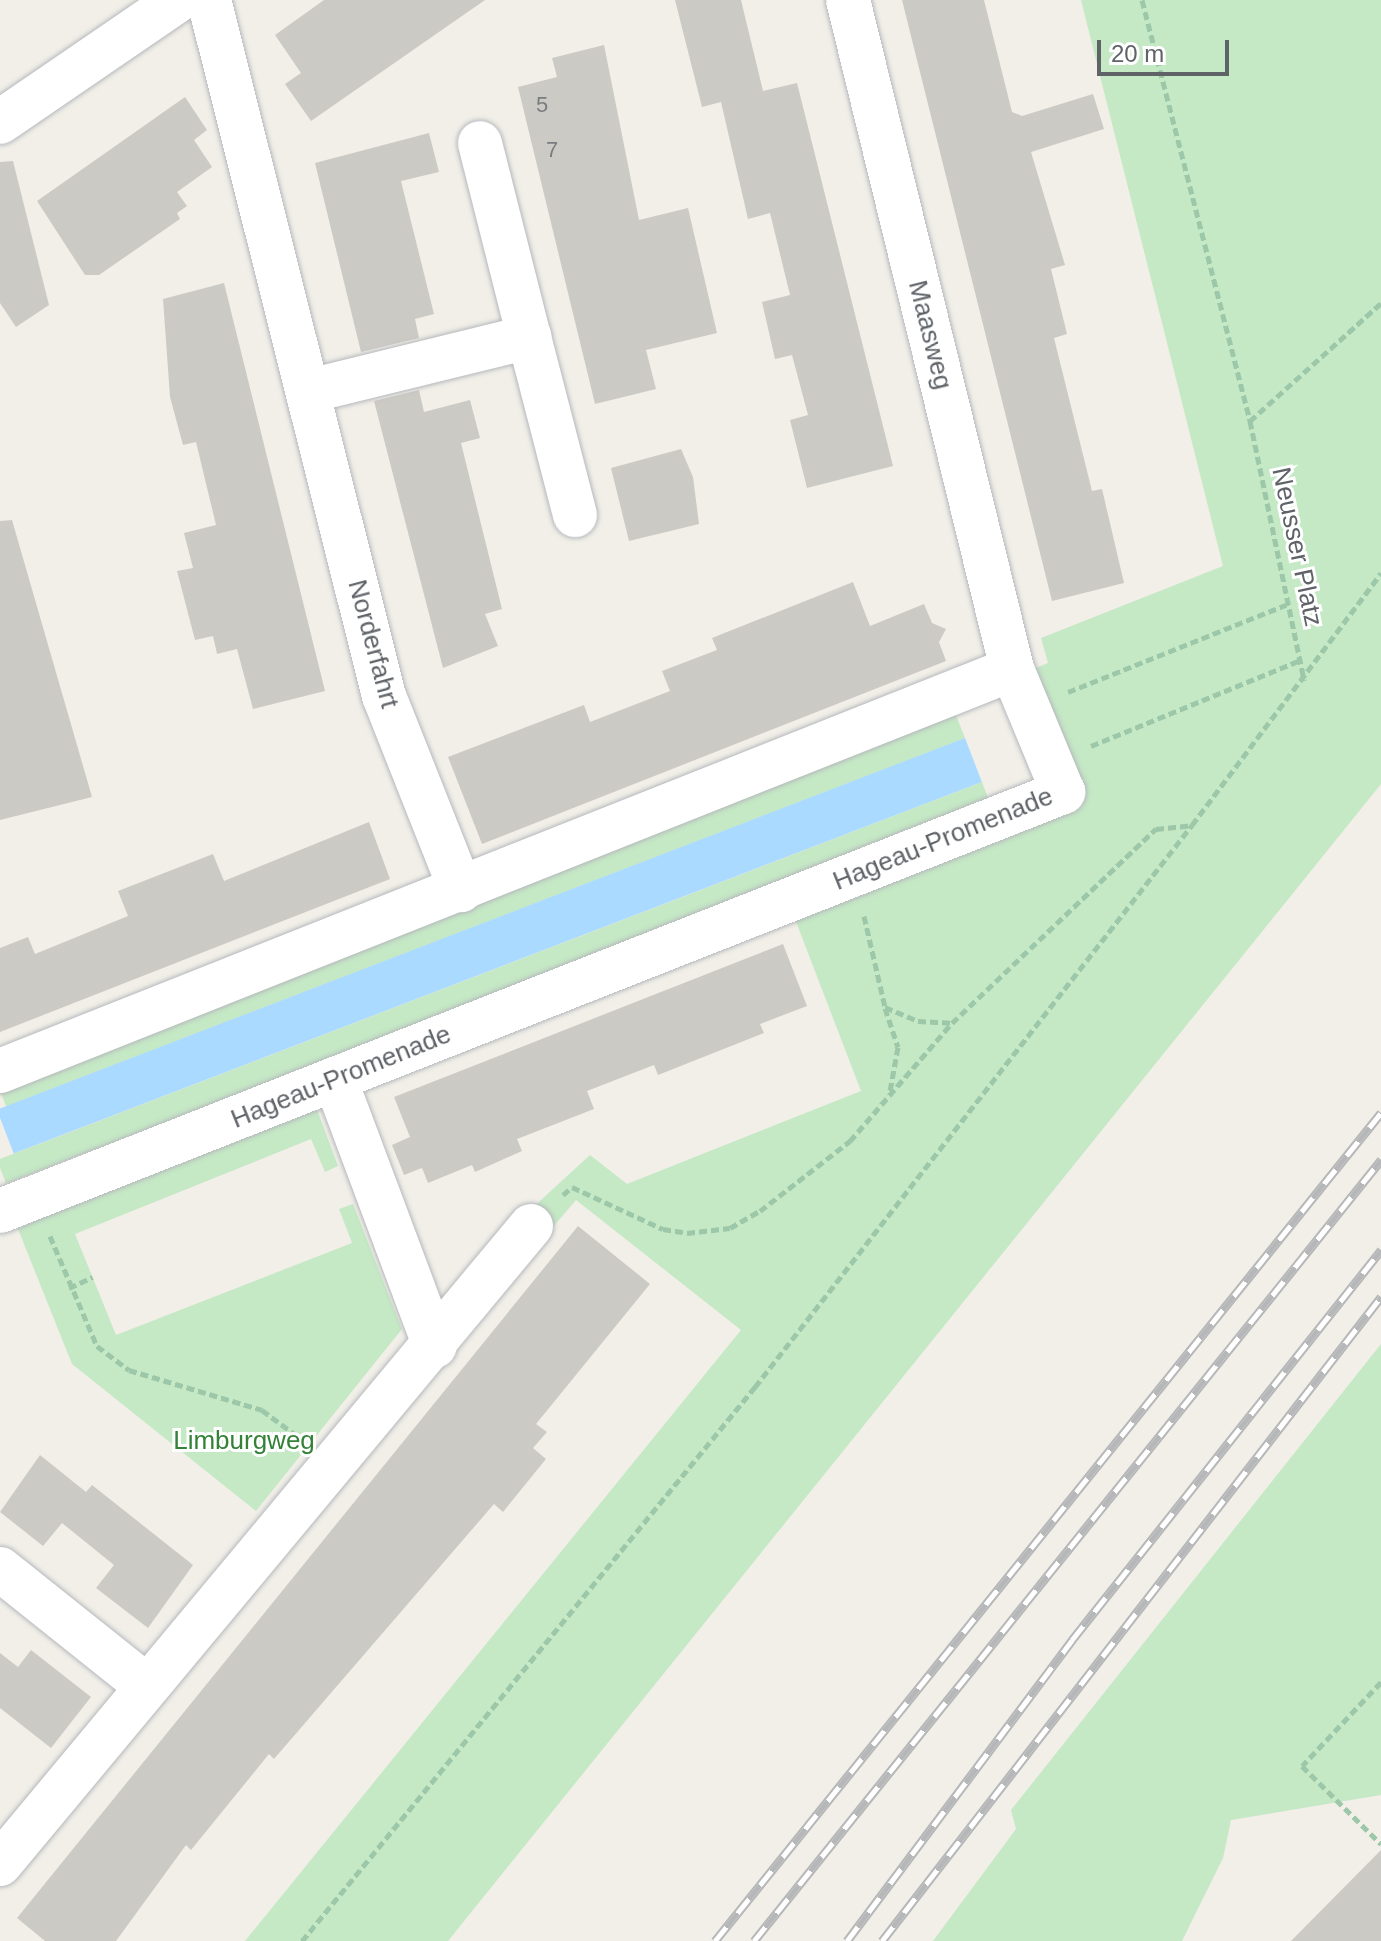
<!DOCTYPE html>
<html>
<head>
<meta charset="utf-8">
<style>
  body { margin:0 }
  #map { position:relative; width:1381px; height:1941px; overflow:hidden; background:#f1efe8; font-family:Helvetica,sans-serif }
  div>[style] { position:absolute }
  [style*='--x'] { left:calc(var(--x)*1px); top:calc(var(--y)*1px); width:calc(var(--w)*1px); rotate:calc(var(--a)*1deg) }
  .green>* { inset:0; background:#c5e8c5; transform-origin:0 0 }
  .water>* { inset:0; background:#aadaff; transform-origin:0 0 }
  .building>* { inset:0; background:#cccac5 }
  .path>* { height:5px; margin-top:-2.5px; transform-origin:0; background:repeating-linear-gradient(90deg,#9cc7a9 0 8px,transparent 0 12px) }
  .roads { filter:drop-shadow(0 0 2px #b5b8bc) drop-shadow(0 0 2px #b5b8bc) }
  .minor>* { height:44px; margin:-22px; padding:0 22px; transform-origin:22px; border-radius:22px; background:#fff }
  .rail>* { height:9px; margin-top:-4.5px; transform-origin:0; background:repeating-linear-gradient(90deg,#fff 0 18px,#b6b7b8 0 36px); box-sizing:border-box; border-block:2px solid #b6b7b8 }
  span { translate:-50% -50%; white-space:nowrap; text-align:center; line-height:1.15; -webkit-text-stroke:6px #fff; paint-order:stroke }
  .number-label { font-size:22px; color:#7a7d7f }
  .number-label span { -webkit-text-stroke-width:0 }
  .street-label { font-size:26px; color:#5f6368 }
  .park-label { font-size:26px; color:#348238 }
  .scale { position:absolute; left:1097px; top:40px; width:132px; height:36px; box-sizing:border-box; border:4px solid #5f6368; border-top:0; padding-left:10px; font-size:24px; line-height:28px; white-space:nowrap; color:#5f6368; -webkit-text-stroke:6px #fff; paint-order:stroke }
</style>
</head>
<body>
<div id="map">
  <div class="green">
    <i style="clip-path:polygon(1081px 0,1381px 0,1381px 784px,448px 1941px,245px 1941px,741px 1330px,576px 1200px,541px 1241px,517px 1222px,590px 1155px,627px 1184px,861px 1091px,795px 919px,1082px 806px,1031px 670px,1048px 663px,1041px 638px,1223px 566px)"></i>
    <i style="left:956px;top:715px;width:25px;height:1027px;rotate:69deg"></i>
    <i style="left:982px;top:782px;width:25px;height:1055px;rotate:69deg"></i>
    <i style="clip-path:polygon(316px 1107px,338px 1166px,325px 1172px,311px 1139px,75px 1234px,116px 1335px,352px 1243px,339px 1209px,353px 1204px,402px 1329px,256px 1511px,72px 1364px,16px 1224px)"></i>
    <i style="clip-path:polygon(1381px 1344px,1381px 1795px,1231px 1820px,1223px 1858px,1182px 1941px,933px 1941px,1016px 1829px,1011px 1810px)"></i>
  </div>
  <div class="water">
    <i style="left:965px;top:738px;width:47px;height:1037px;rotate:69deg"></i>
  </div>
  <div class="building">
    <i style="clip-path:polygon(324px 0,485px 0,311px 121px,285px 84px,301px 73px,275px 35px)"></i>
    <i style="clip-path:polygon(675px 0,741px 0,763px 91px,797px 83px,893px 466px,807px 488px,790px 420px,808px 415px,792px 355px,775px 359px,762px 302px,790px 295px,770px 213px,748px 219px,721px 102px,702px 107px)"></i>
    <i style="clip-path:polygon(902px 0,984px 0,1012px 112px,1022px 116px,1093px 94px,1104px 129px,1031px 152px,1065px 265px,1051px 269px,1067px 334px,1054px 338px,1092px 491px,1102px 489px,1124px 583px,1052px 601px)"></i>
    <i style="clip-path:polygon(604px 45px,639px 220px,688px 208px,717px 333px,646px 350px,656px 389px,595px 404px,518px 87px,557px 77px,552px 58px)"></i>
    <i style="clip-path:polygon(185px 97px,207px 130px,194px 140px,212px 167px,177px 192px,187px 206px,177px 213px,180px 219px,99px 275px,85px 275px,37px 201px)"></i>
    <i style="clip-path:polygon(429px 133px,439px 172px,401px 181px,434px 314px,415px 319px,419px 338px,361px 352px,315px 163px)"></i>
    <i style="clip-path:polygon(13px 161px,49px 305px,16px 327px,0 303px,0 162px)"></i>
    <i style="clip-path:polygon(224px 283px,325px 691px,253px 709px,237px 649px,217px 654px,213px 636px,195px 640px,177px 571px,193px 568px,184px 533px,216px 525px,196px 442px,183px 445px,170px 397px,163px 299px)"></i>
    <i style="clip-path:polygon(419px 390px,424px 412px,470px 400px,480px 438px,461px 443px,502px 609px,485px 614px,498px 646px,443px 668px,374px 401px)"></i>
    <i style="clip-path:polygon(681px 449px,693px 477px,699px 524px,629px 541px,611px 468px)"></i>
    <i style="clip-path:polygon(12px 520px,92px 797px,0 820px,0 521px)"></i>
    <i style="clip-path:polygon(853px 582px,870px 626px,924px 604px,932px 623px,946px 629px,939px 642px,946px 661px,482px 844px,448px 757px,584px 705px,590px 722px,670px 691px,662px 671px,717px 650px,712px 638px)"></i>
    <i style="clip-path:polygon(369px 822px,390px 879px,0 1032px,0 948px,28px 937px,35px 954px,128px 916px,118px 891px,213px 854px,224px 881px)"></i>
    <i style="clip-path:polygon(783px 944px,807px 1006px,760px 1024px,764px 1033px,658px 1075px,654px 1065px,587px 1091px,594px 1109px,517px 1139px,522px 1151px,475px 1172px,472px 1165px,428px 1183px,422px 1168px,404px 1175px,392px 1145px,410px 1137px,394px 1097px)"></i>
    <i style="clip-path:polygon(578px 1226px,650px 1284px,536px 1424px,547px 1432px,533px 1448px,546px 1459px,503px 1512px,494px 1504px,274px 1759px,269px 1754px,191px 1850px,186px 1845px,116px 1941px,45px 1941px,17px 1918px)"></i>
    <i style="clip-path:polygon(40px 1455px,86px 1492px,92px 1485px,193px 1565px,148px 1628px,96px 1588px,114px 1565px,62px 1523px,43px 1546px,0 1512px)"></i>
    <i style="clip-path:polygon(31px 1650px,91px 1697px,51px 1748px,0 1708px,0 1653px,18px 1667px)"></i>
    <i style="clip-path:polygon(1381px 1850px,1381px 1941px,1291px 1941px)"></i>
  </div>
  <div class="path">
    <i style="--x:1142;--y:0;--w:435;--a:75.6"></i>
    <i style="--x:1250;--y:421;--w:265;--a:78.2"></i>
    <i style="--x:1250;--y:421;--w:176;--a:-42"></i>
    <i style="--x:1068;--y:692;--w:235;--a:-21.8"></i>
    <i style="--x:1091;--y:746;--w:227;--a:-22.3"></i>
    <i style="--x:864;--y:916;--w:93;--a:77"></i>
    <i style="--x:885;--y:1007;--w:36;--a:23"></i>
    <i style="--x:918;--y:1021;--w:33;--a:3"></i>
    <i style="--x:885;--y:1008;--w:41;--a:71.6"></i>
    <i style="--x:898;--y:1047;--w:45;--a:100.3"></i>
    <i style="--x:563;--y:1195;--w:12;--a:-42"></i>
    <i style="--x:572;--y:1187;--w:100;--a:24.8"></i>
    <i style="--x:663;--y:1229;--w:24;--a:9"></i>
    <i style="--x:687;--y:1233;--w:43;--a:-6.6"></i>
    <i style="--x:730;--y:1228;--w:34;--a:-30"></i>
    <i style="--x:760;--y:1211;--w:114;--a:-37.9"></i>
    <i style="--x:850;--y:1141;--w:156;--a:-49.2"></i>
    <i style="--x:952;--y:1023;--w:282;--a:-43.6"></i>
    <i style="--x:1156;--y:829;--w:36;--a:-6"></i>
    <i style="--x:1192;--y:825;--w:315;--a:-53.1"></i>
    <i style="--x:50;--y:1236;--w:120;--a:66.9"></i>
    <i style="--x:97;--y:1346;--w:40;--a:37"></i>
    <i style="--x:129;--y:1370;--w:139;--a:16.7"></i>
    <i style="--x:262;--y:1410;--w:47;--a:36.4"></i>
    <i style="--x:69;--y:1288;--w:26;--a:-25"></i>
    <i style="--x:1381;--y:1682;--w:115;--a:133.2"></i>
    <i style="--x:1302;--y:1766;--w:111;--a:44.6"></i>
    <i style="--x:302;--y:1941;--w:716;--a:-50.73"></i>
    <i style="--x:755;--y:1387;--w:712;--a:-52.13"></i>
  </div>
  <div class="roads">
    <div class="minor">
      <i style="--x:209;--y:0;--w:718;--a:75.89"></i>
      <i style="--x:384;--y:696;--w:209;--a:68.4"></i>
      <i style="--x:0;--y:122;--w:216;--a:-34.4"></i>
      <i style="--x:529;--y:337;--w:184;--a:75.5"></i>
      <i style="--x:309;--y:391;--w:227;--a:-13.8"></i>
      <i style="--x:529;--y:337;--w:200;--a:-104.2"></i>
      <i style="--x:0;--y:1071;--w:1089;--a:-21.66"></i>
      <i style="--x:335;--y:1079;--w:285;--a:69.5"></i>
      <i style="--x:0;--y:1211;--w:1143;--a:-21.51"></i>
      <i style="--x:1063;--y:792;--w:133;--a:-112.5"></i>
      <i style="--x:1012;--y:669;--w:689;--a:-103.77"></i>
      <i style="--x:0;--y:1569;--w:184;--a:38.6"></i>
      <i style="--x:0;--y:1864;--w:830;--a:-50.23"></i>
    </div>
  </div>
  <div class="rail">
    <i style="--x:715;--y:1941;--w:1063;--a:-51.19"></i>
    <i style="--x:754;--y:1941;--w:1002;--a:-51.24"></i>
    <i style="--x:847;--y:1941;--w:376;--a:-53.2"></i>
    <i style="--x:1072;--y:1640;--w:498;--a:-51.6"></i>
    <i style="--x:882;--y:1941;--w:815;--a:-52.23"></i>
  </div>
  <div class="number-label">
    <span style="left:542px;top:105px">5</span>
    <span style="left:552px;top:150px">7</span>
  </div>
  <div class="street-label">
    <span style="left:930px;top:335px;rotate:76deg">Maasweg</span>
    <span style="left:1297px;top:547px;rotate:78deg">Neusser Platz</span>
    <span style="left:373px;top:644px;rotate:75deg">Norderfahrt</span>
    <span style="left:943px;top:839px;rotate:-22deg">Hageau-Promenade</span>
    <span style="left:341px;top:1077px;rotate:-22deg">Hageau-Promenade</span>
  </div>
  <div class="park-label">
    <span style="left:244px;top:1441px">Limburgweg</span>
  </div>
  <div class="scale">20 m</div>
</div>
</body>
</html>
